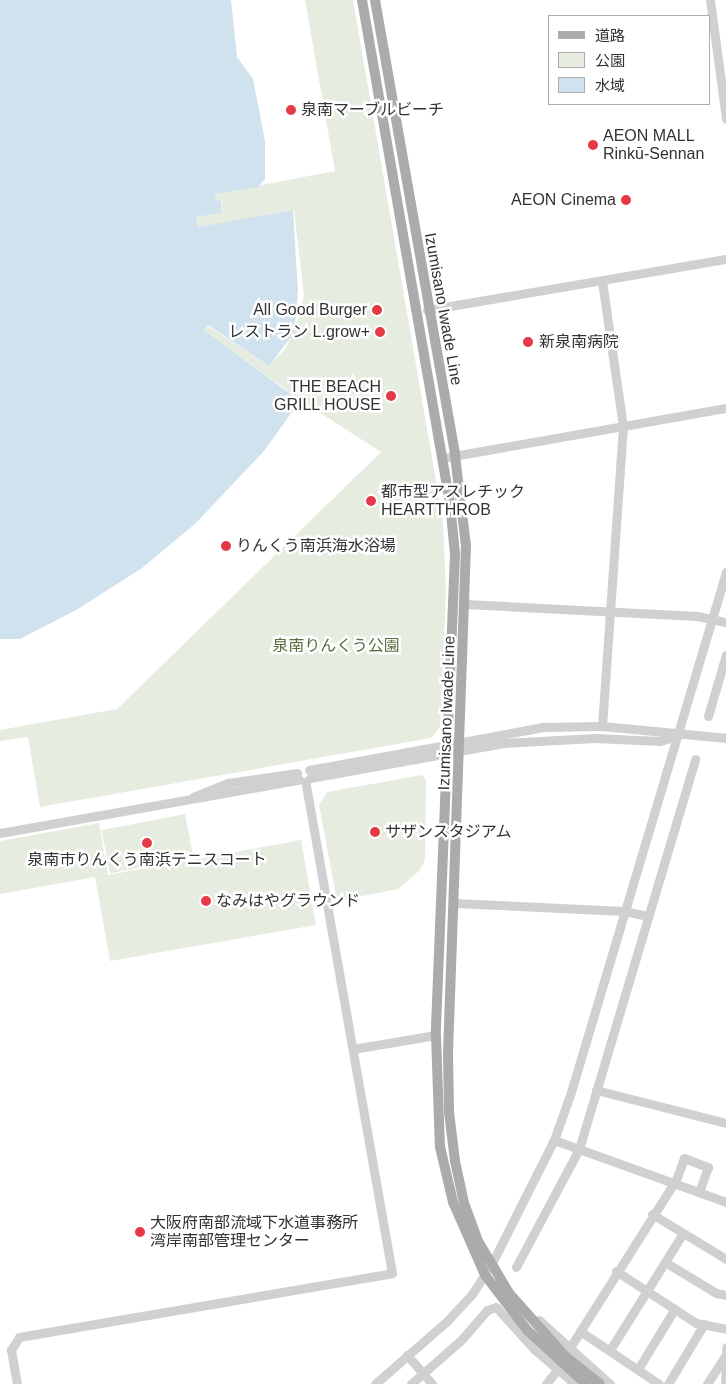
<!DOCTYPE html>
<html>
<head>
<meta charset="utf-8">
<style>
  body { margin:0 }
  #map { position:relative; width:726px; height:1384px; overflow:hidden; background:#fff; font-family:Arial,"Noto Sans JP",sans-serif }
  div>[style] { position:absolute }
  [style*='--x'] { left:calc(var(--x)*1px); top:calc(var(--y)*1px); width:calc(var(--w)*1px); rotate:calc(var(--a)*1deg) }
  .green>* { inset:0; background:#e6ecdf; transform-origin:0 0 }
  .water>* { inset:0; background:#cfe2ee }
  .minor>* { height:9px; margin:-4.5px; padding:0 4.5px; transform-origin:4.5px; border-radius:4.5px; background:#d0d0d0 }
  .major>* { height:10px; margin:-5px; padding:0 5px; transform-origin:5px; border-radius:5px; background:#ababab }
  .dots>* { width:14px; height:14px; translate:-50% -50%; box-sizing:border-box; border:2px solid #fff; border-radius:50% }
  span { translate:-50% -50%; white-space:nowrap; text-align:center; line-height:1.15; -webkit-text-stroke:5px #fff; paint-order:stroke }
  .poi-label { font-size:16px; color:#333 }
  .left { translate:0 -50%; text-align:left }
  .right { translate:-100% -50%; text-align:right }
  .street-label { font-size:16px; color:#333 }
  .park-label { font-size:16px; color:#56703f }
  .legend { position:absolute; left:548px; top:15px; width:162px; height:90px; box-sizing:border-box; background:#fff; border:1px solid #adadad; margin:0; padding:6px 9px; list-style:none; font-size:15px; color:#333 }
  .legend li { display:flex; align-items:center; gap:10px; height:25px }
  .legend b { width:25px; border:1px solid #adadad }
</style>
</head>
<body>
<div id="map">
  <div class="green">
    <i style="clip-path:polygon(305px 0,353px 0,443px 521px,446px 593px,440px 727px,431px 738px,40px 807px,28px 737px,0 741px,0 730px,117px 709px,381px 452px,300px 400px,204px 330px,208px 326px,269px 366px,286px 348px,299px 317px,304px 296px,294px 210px,198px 227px,196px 217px,221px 213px,222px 200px,216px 201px,215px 194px,335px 171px)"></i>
    <i style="clip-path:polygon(422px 775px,426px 780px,425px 860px,419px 871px,398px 889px,337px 901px,319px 805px,327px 792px)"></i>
    <i style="left:185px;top:814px;width:44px;height:85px;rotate:79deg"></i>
    <i style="clip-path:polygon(99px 823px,108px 875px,301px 840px,316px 925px,110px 961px,95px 877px,0 894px,0 841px)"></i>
  </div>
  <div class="water">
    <i style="clip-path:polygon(0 0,231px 0,237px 57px,253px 79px,265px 141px,265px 179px,258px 187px,215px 194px,216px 201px,221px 200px,221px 213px,196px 217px,198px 227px,293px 210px,298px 292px,294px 333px,269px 366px,208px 325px,204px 330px,300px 401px,264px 451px,195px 524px,142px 568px,78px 609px,20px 639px,0 639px)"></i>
  </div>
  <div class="minor">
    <i style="--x:710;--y:0;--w:120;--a:82.3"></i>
    <i style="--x:602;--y:281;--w:147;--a:81.8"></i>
    <i style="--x:623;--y:426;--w:301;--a:94"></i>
    <i style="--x:427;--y:310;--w:303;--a:-9.7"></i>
    <i style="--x:442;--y:458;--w:288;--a:-10"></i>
    <i style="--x:466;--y:604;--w:231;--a:3"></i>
    <i style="--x:697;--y:616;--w:30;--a:12"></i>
    <i style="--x:708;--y:716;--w:64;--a:-73.6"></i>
    <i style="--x:309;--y:770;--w:238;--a:-10.4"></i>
    <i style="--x:543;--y:727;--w:59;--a:-1"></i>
    <i style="--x:602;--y:726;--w:125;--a:5.5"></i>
    <i style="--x:310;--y:778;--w:198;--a:-10.2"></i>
    <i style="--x:505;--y:743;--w:90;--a:-3.2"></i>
    <i style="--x:595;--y:738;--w:65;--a:2.6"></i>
    <i style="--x:660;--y:741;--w:19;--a:-16"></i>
    <i style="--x:193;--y:797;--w:38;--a:-22"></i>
    <i style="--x:228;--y:783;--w:70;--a:-8.2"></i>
    <i style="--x:0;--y:833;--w:304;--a:-10.1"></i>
    <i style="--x:455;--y:903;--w:169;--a:2.7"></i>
    <i style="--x:624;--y:911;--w:25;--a:12"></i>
    <i style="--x:353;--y:1049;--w:84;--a:-9.6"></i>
    <i style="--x:596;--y:1090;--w:134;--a:14.2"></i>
    <i style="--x:554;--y:1140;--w:183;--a:19.8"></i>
    <i style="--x:652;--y:1214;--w:87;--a:31.3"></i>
    <i style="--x:665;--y:1262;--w:34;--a:-58"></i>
    <i style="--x:516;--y:1267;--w:134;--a:-61.9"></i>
    <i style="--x:579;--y:1149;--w:407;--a:-73.4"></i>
    <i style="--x:616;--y:1271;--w:95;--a:33"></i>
    <i style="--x:696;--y:1323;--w:31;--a:11"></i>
    <i style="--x:539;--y:1320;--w:96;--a:42"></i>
    <i style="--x:580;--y:1331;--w:95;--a:33.9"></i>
    <i style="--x:569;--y:1349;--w:200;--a:-57.7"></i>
    <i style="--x:676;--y:1180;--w:23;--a:-70"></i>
    <i style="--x:684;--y:1158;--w:26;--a:21"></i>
    <i style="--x:708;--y:1167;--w:27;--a:110"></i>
    <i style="--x:610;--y:1350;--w:104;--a:-58"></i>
    <i style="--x:665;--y:1262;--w:60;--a:31.3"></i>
    <i style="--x:716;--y:1293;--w:10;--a:11"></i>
    <i style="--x:407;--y:1355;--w:38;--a:49"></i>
    <i style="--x:638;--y:1369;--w:69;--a:-58.6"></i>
    <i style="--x:17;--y:1384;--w:35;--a:-100"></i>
    <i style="--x:11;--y:1350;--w:15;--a:-58"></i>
    <i style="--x:19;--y:1337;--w:378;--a:-9.7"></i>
    <i style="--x:392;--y:1273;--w:499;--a:-100"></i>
    <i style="--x:375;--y:1384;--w:96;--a:-41.2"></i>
    <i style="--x:447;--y:1321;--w:37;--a:-47"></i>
    <i style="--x:472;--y:1294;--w:35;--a:-57"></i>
    <i style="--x:491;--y:1265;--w:140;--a:-63.3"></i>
    <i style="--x:554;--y:1140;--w:51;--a:-70.5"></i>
    <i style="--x:571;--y:1092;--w:543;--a:-73.4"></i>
    <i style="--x:411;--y:1384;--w:68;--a:-41.4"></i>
    <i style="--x:462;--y:1339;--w:38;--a:-49"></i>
    <i style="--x:487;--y:1310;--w:9;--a:-18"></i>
    <i style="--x:496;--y:1307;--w:57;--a:47.9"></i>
    <i style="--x:534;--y:1349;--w:54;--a:40.5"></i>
    <i style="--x:546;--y:1384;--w:18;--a:-52"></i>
    <i style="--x:668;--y:1384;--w:70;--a:-59"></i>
    <i style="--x:707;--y:1384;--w:33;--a:-57"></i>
    <i style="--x:725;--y:1384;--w:37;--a:-88"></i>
  </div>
  <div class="major">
    <i style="--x:362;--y:0;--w:511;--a:80.08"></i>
    <i style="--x:450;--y:503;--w:51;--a:84.4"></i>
    <i style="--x:455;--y:554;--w:481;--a:92.3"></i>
    <i style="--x:436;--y:1035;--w:112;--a:88"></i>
    <i style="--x:440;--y:1147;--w:57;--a:76.7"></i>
    <i style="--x:453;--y:1202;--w:80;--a:66.3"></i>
    <i style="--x:485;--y:1275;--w:69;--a:52.6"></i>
    <i style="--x:527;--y:1330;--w:80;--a:42.5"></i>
    <i style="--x:375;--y:0;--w:463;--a:80"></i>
    <i style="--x:455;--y:456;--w:90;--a:83"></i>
    <i style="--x:466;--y:545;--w:508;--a:92.03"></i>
    <i style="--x:448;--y:1053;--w:59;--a:89"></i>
    <i style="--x:449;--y:1112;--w:49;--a:83"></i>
    <i style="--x:455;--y:1161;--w:43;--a:77.9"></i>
    <i style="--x:464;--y:1203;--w:40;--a:69.8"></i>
    <i style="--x:478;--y:1241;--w:61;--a:59.2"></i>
    <i style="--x:509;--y:1293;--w:86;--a:48.3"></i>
    <i style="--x:566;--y:1357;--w:43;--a:38.5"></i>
  </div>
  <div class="dots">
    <i style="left:291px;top:110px;background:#e63946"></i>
    <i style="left:593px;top:145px;background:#e63946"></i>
    <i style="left:626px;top:200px;background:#e63946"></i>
    <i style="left:377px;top:310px;background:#e63946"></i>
    <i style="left:380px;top:332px;background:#e63946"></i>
    <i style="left:528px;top:342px;background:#e63946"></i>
    <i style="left:391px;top:396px;background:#e63946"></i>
    <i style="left:371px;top:501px;background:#e63946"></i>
    <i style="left:226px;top:546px;background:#e63946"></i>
    <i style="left:375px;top:832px;background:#e63946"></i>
    <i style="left:147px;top:843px;background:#e63946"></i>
    <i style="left:206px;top:901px;background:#e63946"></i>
    <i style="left:140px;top:1232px;background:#e63946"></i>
  </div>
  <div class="poi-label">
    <span class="left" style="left:301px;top:110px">泉南マーブルビーチ</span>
    <span class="left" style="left:603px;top:145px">AEON MALL<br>Rinkū-Sennan</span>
    <span class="right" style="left:616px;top:200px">AEON Cinema</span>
    <span class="right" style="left:367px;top:310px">All Good Burger</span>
    <span class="right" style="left:370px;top:332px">レストラン L.grow+</span>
    <span class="left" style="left:539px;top:342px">新泉南病院</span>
    <span class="right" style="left:381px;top:396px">THE BEACH<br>GRILL HOUSE</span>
    <span class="left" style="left:381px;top:501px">都市型アスレチック<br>HEARTTHROB</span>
    <span class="left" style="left:236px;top:546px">りんくう南浜海水浴場</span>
    <span class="left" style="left:385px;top:832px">サザンスタジアム</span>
    <span style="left:147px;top:860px">泉南市りんくう南浜テニスコート</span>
    <span class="left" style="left:216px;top:901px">なみはやグラウンド</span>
    <span class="left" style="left:150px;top:1232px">大阪府南部流域下水道事務所<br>湾岸南部管理センター</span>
  </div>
  <div class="street-label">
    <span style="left:443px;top:309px;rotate:80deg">Izumisano Iwade Line</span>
    <span style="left:447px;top:713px;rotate:-88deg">Izumisano Iwade Line</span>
  </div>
  <div class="park-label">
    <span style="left:336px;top:646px">泉南りんくう公園</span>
  </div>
  <ul class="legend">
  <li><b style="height:6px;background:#ababab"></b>道路</li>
  <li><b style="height:14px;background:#e6ecdf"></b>公園</li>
  <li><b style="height:14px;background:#cfe2ee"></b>水域</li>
  </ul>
</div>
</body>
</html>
